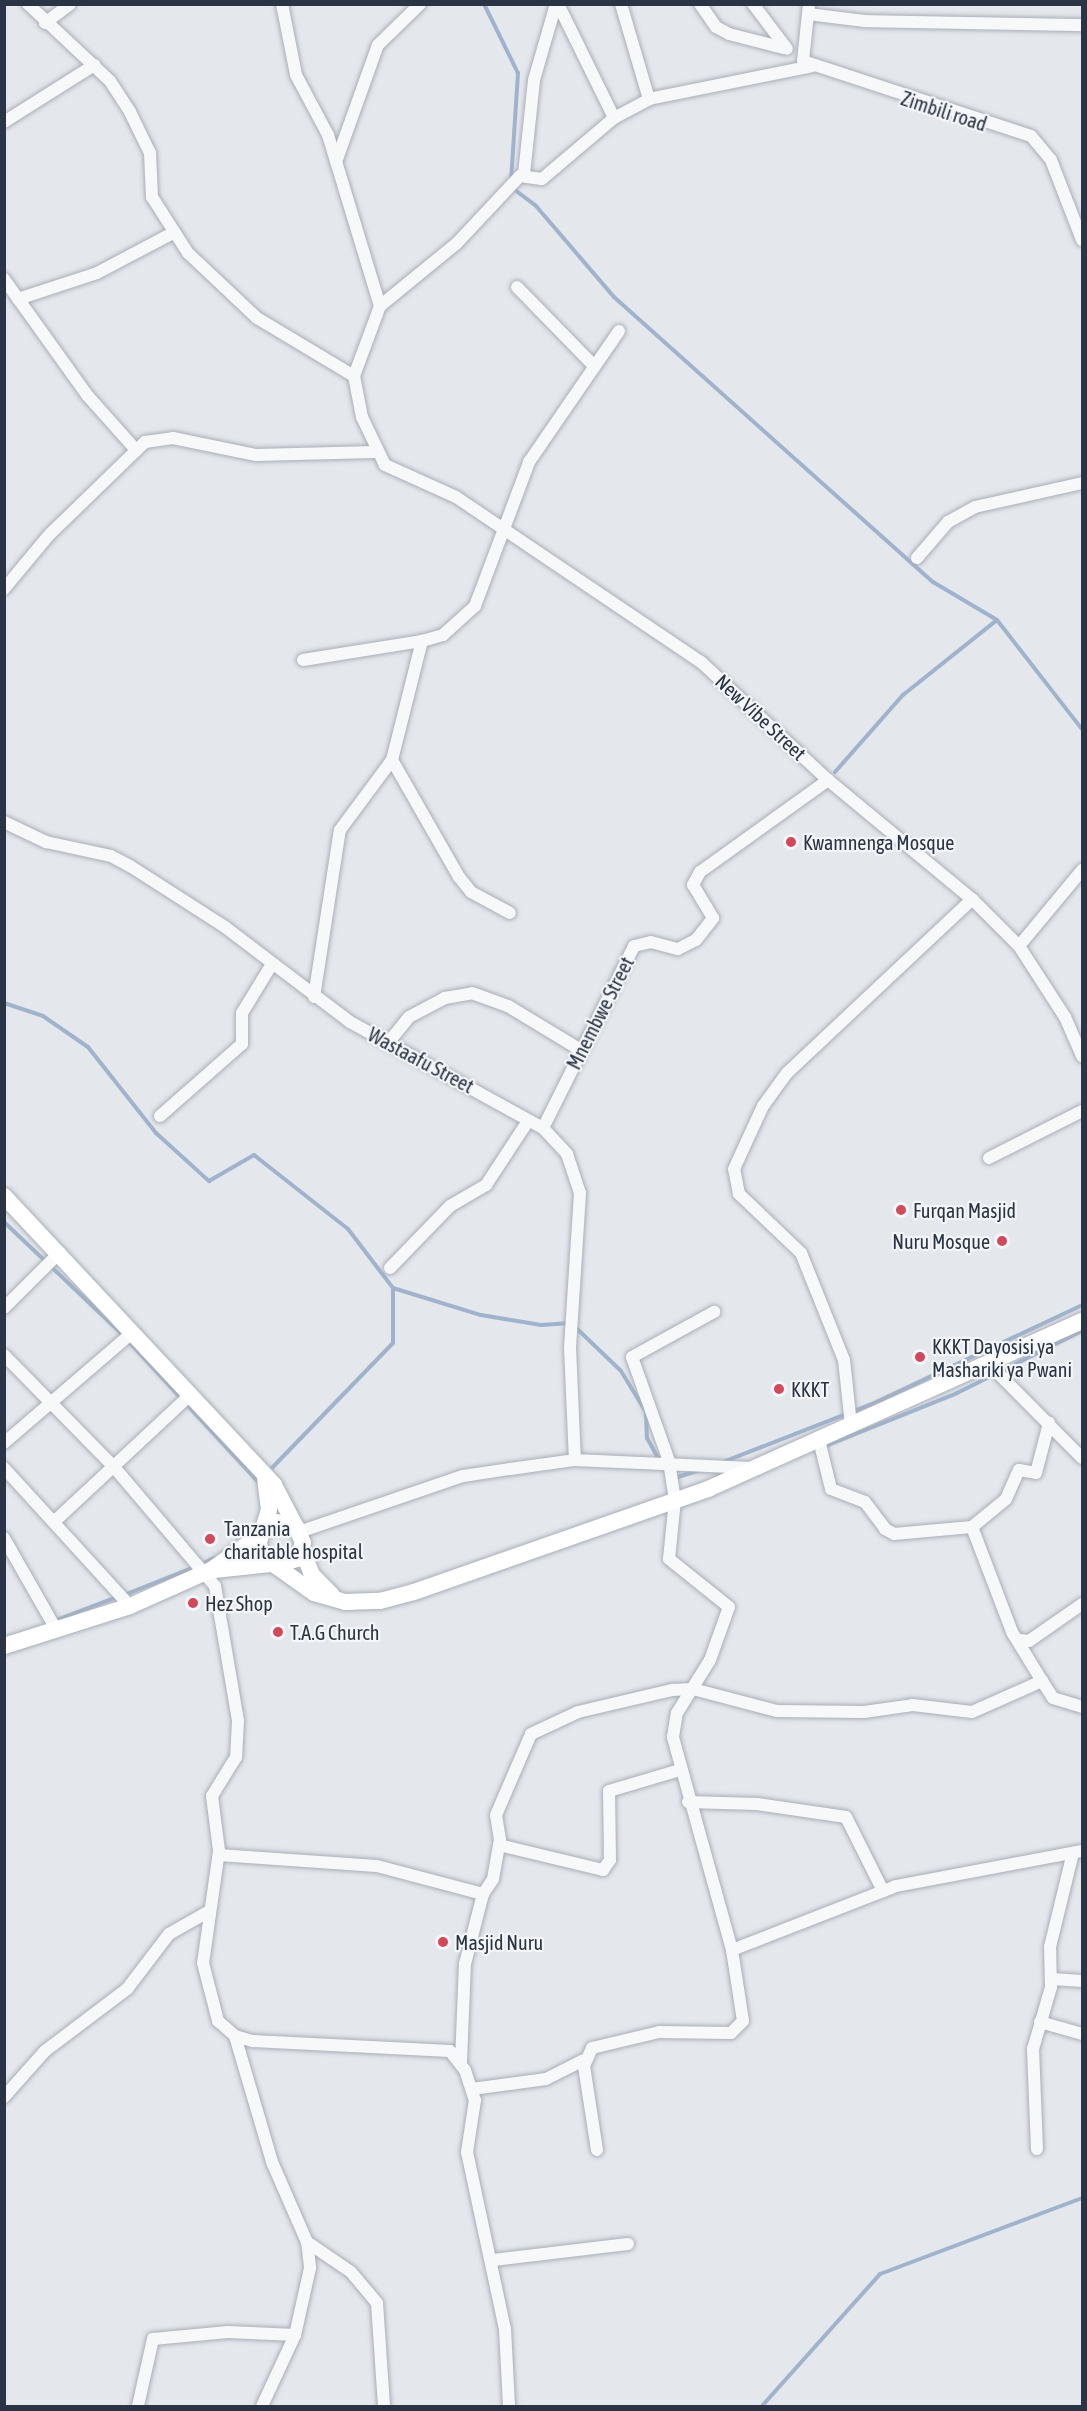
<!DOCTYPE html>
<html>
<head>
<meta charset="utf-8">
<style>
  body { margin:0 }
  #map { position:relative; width:1087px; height:2411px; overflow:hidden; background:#e4e7ec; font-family:"Asap Condensed",sans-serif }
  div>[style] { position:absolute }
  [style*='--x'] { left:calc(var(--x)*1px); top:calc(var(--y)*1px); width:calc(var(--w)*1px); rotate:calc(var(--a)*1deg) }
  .stream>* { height:4px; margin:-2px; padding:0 2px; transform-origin:2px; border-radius:2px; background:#9fb4cc }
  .roads { filter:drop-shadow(0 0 2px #a9aeb7) drop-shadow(0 0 2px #a9aeb7) }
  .street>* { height:12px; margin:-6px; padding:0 6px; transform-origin:6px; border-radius:6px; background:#f7f8fa }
  .secondary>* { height:16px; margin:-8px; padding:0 8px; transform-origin:8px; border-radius:8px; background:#fff }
  .dots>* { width:16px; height:16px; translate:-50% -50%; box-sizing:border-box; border:3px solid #f4f6f9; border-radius:50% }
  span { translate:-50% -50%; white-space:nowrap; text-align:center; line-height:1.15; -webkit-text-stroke:4.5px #f4f6f9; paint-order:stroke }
  .street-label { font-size:20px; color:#2b3445 }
  .poi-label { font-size:20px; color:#2b3445 }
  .left { translate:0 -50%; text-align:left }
  .right { translate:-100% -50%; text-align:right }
  .frame { position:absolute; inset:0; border:6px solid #2b3445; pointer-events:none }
</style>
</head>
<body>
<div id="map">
  <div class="stream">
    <i style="--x:484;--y:4;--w:77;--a:63.8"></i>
    <i style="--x:518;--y:73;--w:107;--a:93.7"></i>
    <i style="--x:511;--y:187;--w:31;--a:37"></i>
    <i style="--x:536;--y:206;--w:120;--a:49.4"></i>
    <i style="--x:614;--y:297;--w:428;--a:41.8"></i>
    <i style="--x:933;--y:582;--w:74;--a:30.7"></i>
    <i style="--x:997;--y:620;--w:138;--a:52.1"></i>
    <i style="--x:835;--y:772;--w:103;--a:-48.6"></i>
    <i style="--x:903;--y:695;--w:120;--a:-38.6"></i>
    <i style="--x:4;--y:1003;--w:41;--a:18.4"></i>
    <i style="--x:43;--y:1016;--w:55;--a:34.6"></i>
    <i style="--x:88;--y:1047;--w:110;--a:51.7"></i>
    <i style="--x:156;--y:1133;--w:72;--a:42.2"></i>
    <i style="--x:209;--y:1181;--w:52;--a:-30"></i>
    <i style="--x:254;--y:1155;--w:120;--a:38.2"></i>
    <i style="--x:348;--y:1229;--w:74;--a:52.7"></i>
    <i style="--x:393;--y:1288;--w:55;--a:90"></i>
    <i style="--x:393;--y:1343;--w:173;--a:134.1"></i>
    <i style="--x:4;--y:1222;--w:167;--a:43.5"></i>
    <i style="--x:393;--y:1288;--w:92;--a:17.1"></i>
    <i style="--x:481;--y:1315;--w:61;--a:9.5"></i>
    <i style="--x:541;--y:1325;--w:30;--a:-4"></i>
    <i style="--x:571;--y:1323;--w:69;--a:43.8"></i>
    <i style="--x:621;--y:1371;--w:48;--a:58.6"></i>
    <i style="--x:646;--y:1412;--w:26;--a:88"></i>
    <i style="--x:647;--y:1438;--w:26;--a:61"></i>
    <i style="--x:130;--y:1343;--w:190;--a:47.3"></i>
    <i style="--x:823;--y:1447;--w:144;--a:-21.9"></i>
    <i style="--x:957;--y:1393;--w:140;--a:-26.4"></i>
    <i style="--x:723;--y:1462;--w:160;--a:-21.3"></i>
    <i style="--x:872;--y:1404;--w:232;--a:-25.2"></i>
    <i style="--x:675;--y:1478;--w:25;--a:-18"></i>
    <i style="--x:206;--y:1562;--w:9;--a:-27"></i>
    <i style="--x:124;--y:1595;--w:71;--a:-21.5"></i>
    <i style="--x:54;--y:1621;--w:67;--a:-20.9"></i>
    <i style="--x:762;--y:2406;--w:177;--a:-48.2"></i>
    <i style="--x:880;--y:2274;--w:216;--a:-20.6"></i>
  </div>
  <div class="roads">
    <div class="street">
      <i style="--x:28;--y:4;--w:112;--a:43.2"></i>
      <i style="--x:110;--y:81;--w:37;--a:57"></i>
      <i style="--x:130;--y:112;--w:46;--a:64"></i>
      <i style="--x:150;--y:153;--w:44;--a:87.4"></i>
      <i style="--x:152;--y:197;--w:67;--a:57.3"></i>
      <i style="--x:188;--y:253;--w:95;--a:43.3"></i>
      <i style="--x:257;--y:318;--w:113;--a:30.9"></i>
      <i style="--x:282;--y:4;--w:72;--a:78.8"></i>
      <i style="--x:296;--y:75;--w:68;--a:61.9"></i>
      <i style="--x:328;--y:135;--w:179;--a:73.1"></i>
      <i style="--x:380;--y:306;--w:75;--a:110.4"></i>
      <i style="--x:354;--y:376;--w:42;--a:79"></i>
      <i style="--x:362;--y:417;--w:53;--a:64.4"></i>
      <i style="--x:385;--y:465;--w:78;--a:24.3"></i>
      <i style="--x:456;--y:497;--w:295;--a:34"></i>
      <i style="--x:701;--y:662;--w:173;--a:42.9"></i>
      <i style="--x:828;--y:780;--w:187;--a:39.6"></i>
      <i style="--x:972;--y:899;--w:66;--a:45"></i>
      <i style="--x:1019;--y:946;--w:85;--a:57.1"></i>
      <i style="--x:1065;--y:1017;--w:43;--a:66.4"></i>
      <i style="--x:558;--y:4;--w:127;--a:63.8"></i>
      <i style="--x:621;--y:4;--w:99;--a:73.6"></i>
      <i style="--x:700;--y:4;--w:28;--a:55"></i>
      <i style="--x:716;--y:27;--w:15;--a:28"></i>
      <i style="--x:729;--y:34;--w:57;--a:14.3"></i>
      <i style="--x:753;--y:4;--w:56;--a:52.9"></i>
      <i style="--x:809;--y:4;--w:57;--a:96"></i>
      <i style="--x:803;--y:61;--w:240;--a:18.2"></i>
      <i style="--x:1031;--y:136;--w:31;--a:50"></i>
      <i style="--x:1051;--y:160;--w:86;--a:68.8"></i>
      <i style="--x:808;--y:14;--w:57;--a:7"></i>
      <i style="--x:865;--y:21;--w:217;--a:1.1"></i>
      <i style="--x:45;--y:23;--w:31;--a:-37"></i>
      <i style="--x:4;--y:122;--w:107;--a:-32.3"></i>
      <i style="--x:336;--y:162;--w:124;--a:-70.3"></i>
      <i style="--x:378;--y:45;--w:59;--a:-44.3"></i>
      <i style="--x:524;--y:174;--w:95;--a:-83.9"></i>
      <i style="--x:534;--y:80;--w:79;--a:-73.9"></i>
      <i style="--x:4;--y:279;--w:143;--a:54.4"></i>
      <i style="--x:87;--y:395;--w:74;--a:48.3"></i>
      <i style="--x:517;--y:287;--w:109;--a:45.7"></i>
      <i style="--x:18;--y:299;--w:83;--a:-18.2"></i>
      <i style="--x:97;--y:273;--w:86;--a:-27.8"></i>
      <i style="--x:380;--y:306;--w:99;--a:-39.3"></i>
      <i style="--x:457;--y:243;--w:92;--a:-46.8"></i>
      <i style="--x:520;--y:176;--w:22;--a:8"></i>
      <i style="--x:542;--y:179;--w:94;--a:-40.3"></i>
      <i style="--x:614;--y:118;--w:40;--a:-28"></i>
      <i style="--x:649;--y:99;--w:166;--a:-11.4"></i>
      <i style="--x:917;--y:558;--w:48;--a:-49.3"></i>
      <i style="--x:948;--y:522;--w:31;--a:-29"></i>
      <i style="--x:975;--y:507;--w:110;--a:-12.6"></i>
      <i style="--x:4;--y:589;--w:70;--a:-50.2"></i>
      <i style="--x:49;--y:535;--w:134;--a:-44.1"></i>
      <i style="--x:145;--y:442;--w:28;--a:-8"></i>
      <i style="--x:173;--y:438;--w:85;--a:11.6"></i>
      <i style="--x:256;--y:455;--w:119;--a:-1.4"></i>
      <i style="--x:303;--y:660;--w:121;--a:-9.1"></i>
      <i style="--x:422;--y:641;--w:22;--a:-16"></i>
      <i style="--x:443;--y:635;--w:43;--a:-42.2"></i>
      <i style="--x:475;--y:606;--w:154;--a:-69.4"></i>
      <i style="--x:529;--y:462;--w:159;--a:-55.5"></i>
      <i style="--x:392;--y:760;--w:135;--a:60.2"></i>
      <i style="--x:459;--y:877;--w:19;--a:51"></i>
      <i style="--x:471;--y:892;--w:44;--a:28.3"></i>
      <i style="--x:4;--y:822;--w:47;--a:25.5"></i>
      <i style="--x:46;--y:842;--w:66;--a:12.2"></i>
      <i style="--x:111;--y:856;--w:21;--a:28"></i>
      <i style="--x:130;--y:866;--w:113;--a:32.7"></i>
      <i style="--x:225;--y:927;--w:157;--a:37.2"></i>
      <i style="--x:350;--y:1022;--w:220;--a:28.8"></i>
      <i style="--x:543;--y:1128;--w:35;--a:47"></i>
      <i style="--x:567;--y:1154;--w:41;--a:71.6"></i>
      <i style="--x:580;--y:1193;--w:154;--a:93.7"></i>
      <i style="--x:570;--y:1347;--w:113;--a:87.5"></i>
      <i style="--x:1019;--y:946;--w:99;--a:-50.3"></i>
      <i style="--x:314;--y:997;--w:169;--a:-81.2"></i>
      <i style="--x:340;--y:830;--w:87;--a:-53.4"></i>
      <i style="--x:392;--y:760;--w:123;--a:-75.9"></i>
      <i style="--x:388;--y:1043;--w:33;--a:-51"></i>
      <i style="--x:409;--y:1017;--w:41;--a:-27.8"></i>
      <i style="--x:445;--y:998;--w:27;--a:-10"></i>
      <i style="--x:472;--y:993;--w:38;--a:20"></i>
      <i style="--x:508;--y:1006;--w:83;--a:31.2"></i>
      <i style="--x:160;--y:1116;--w:109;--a:-41.3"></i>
      <i style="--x:242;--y:1044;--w:31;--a:-90"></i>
      <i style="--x:242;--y:1013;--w:57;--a:-58.5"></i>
      <i style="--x:543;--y:1128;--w:203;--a:-63.4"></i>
      <i style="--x:634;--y:946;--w:17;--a:-13"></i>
      <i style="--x:651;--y:942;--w:28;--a:15"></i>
      <i style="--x:678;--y:949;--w:20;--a:-27"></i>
      <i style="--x:696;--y:940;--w:28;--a:-52"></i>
      <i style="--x:713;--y:918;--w:39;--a:-121"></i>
      <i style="--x:693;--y:885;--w:15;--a:-62"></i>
      <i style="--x:700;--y:872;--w:158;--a:-35.7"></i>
      <i style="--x:989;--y:1158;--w:104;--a:-26.8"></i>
      <i style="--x:390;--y:1268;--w:86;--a:-45.9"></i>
      <i style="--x:450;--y:1206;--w:42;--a:-30.3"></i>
      <i style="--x:486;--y:1185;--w:77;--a:-56.7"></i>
      <i style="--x:4;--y:1308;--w:79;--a:-45"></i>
      <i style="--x:4;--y:1355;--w:157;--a:45.5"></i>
      <i style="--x:114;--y:1467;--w:156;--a:49.7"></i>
      <i style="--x:215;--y:1586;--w:137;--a:80.3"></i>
      <i style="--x:238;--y:1721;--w:36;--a:93"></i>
      <i style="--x:236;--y:1757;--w:46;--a:121.6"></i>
      <i style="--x:212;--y:1796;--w:55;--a:82.7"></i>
      <i style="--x:219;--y:1851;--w:113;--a:98.1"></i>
      <i style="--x:203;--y:1963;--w:60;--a:75.5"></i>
      <i style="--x:218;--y:2021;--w:23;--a:41"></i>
      <i style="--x:235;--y:2036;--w:19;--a:16"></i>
      <i style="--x:253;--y:2041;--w:197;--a:2.9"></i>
      <i style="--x:450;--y:2051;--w:24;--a:52"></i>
      <i style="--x:465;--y:2070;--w:32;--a:72"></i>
      <i style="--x:475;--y:2100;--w:53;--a:98.7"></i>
      <i style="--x:467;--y:2152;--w:181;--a:77.9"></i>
      <i style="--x:505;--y:2329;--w:77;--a:87"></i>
      <i style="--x:990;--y:1365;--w:131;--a:45.3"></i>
      <i style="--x:851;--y:1425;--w:65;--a:-96.1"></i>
      <i style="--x:844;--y:1360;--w:115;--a:-111.9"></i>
      <i style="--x:801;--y:1253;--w:86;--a:-136.4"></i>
      <i style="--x:739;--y:1194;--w:25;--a:-101"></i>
      <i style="--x:734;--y:1169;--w:69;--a:-65.3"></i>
      <i style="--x:763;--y:1106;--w:41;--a:-54"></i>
      <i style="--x:787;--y:1073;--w:254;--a:-43.2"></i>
      <i style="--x:819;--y:1440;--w:50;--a:76.2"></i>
      <i style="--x:831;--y:1489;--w:36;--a:21"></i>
      <i style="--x:865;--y:1502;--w:34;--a:53"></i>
      <i style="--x:885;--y:1529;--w:10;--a:29"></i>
      <i style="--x:894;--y:1534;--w:78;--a:-5.1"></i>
      <i style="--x:972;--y:1527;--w:112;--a:69.1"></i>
      <i style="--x:1012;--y:1632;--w:57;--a:58.5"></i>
      <i style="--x:1042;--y:1681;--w:20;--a:57"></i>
      <i style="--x:1053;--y:1698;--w:30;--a:17"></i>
      <i style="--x:4;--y:1443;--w:169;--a:-40.7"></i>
      <i style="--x:4;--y:1468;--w:187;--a:47.6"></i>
      <i style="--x:56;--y:1520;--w:185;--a:-43"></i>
      <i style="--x:972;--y:1527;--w:44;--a:-39.5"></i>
      <i style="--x:1006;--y:1499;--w:32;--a:-66"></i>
      <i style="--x:1019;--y:1470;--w:17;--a:10"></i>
      <i style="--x:1036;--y:1473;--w:52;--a:-75.4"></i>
      <i style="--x:299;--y:1532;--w:173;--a:-18.9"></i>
      <i style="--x:463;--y:1476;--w:48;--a:-8.5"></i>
      <i style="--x:510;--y:1469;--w:66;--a:-7.9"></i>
      <i style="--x:575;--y:1460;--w:177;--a:2.6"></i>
      <i style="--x:4;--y:1538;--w:107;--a:60.3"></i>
      <i style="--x:1020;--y:1640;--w:9;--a:6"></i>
      <i style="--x:1029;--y:1641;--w:65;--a:-34.9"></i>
      <i style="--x:688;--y:1802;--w:69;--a:1.7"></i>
      <i style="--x:757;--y:1804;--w:90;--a:8.3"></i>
      <i style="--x:846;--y:1817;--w:83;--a:63.4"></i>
      <i style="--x:499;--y:1845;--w:107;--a:13.5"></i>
      <i style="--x:603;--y:1870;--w:12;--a:-55"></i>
      <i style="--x:610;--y:1860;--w:69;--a:-90.8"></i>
      <i style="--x:609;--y:1791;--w:74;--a:-16.5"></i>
      <i style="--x:219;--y:1855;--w:158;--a:4"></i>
      <i style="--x:377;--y:1866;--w:110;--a:14.8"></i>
      <i style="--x:732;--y:1950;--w:176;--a:-21.3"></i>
      <i style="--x:896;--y:1886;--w:189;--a:-10.7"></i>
      <i style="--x:1052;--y:1979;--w:30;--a:4"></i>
      <i style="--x:1040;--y:2022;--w:44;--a:15.9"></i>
      <i style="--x:235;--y:2036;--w:131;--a:73.6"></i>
      <i style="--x:272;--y:2162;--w:87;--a:66.4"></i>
      <i style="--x:307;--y:2242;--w:26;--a:83"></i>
      <i style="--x:310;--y:2268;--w:69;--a:102.6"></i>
      <i style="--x:295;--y:2335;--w:78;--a:114.9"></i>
      <i style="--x:461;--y:2062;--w:98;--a:-87.7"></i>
      <i style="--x:465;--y:1964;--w:72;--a:-75.6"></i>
      <i style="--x:483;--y:1894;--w:18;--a:-56"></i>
      <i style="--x:493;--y:1879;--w:40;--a:-80"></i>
      <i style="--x:500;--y:1840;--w:25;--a:-99"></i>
      <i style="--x:496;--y:1815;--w:88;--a:-66.6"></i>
      <i style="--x:531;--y:1734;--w:52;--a:-25.1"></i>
      <i style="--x:578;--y:1712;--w:97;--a:-13.2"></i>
      <i style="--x:672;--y:1690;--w:21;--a:-3"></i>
      <i style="--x:693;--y:1689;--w:87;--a:14.7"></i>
      <i style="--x:777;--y:1711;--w:87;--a:0.7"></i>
      <i style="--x:864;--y:1712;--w:49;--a:-8.1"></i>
      <i style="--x:913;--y:1705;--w:59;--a:6.8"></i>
      <i style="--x:972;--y:1712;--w:77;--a:-23.9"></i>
      <i style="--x:472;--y:2089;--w:75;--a:-7.7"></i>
      <i style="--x:546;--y:2079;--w:42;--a:-26.6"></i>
      <i style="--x:4;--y:2097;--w:62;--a:-48.3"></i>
      <i style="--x:45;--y:2051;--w:103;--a:-37.1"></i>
      <i style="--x:127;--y:1989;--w:69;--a:-52.6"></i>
      <i style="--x:169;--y:1934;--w:43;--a:-29.6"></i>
      <i style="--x:1037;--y:2149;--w:100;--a:-92.3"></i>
      <i style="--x:1033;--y:2049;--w:65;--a:-73.8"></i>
      <i style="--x:1051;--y:1987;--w:40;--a:-91.4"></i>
      <i style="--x:1050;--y:1947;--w:97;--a:-76.3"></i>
      <i style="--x:597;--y:2150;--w:85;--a:-98.8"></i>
      <i style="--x:584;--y:2066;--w:20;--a:-66"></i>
      <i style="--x:592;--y:2048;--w:69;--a:-13.4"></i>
      <i style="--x:659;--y:2032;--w:72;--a:0.8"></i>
      <i style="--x:731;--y:2033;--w:17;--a:-45"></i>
      <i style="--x:743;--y:2021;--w:72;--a:-98.8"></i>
      <i style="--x:732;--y:1950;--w:221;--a:-105.5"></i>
      <i style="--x:673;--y:1737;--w:24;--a:-81"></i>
      <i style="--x:677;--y:1713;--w:62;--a:-58.1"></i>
      <i style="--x:710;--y:1660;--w:56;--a:-70.3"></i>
      <i style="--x:729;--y:1607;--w:77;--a:-141.3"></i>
      <i style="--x:669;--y:1559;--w:59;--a:-84.2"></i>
      <i style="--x:675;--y:1500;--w:39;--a:-99"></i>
      <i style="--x:669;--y:1461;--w:110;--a:-109.6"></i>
      <i style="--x:632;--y:1357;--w:94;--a:-28.8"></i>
      <i style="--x:307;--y:2242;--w:53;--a:34.3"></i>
      <i style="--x:351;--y:2272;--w:40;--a:50"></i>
      <i style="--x:377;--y:2303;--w:103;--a:86.1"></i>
      <i style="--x:493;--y:2260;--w:136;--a:-6.8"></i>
      <i style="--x:138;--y:2406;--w:69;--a:-77.4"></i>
      <i style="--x:153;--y:2339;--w:75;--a:-5.3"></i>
      <i style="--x:228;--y:2332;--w:67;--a:2.6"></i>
    </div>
    <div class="secondary">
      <i style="--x:4;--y:1196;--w:396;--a:46.9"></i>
      <i style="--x:274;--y:1485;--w:47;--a:62.4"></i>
      <i style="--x:264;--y:1529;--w:14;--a:-30"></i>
      <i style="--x:276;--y:1522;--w:21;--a:14"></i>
      <i style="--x:296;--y:1527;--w:17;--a:66"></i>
      <i style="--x:303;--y:1543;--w:17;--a:111"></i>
      <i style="--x:297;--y:1559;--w:22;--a:162"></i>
      <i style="--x:276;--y:1566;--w:19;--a:-144"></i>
      <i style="--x:261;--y:1555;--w:13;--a:-99"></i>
      <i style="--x:259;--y:1542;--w:34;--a:-73"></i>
      <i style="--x:269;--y:1510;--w:31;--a:-97"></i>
      <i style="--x:302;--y:1549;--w:28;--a:69"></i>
      <i style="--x:312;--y:1575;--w:28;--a:45"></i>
      <i style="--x:276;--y:1566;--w:47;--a:35.4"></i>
      <i style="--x:314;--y:1593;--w:32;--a:16"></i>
      <i style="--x:345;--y:1602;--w:35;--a:-2"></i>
      <i style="--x:380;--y:1601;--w:35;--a:-15"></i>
      <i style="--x:414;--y:1592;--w:312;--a:-19.3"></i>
      <i style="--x:708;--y:1489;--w:410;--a:-24.2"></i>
      <i style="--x:214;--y:1570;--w:57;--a:-6"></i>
      <i style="--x:4;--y:1646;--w:132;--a:-17.6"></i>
      <i style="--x:130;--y:1606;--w:89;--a:-24"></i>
      <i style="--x:211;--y:1570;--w:60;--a:-35.5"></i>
    </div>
  </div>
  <div class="dots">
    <i style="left:791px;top:842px;background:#d1495b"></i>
    <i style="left:901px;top:1210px;background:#d1495b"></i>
    <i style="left:1002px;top:1241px;background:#d1495b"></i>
    <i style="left:920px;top:1357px;background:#d1495b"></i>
    <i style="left:779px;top:1389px;background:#d1495b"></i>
    <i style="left:210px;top:1539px;background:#d1495b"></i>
    <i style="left:193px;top:1603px;background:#d1495b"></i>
    <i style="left:278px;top:1632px;background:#d1495b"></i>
    <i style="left:443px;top:1942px;background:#d1495b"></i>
  </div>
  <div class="street-label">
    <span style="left:944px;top:111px;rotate:18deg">Zimbili road</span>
    <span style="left:761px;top:717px;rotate:43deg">New Vibe Street</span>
    <span style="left:600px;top:1013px;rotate:-63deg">Mnembwe Street</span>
    <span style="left:421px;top:1060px;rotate:28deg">Wastaafu Street</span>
  </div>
  <div class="poi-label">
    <span class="left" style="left:803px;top:842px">Kwamnenga Mosque</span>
    <span class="left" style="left:913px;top:1210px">Furqan Masjid</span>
    <span class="right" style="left:990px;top:1241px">Nuru Mosque</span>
    <span class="left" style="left:932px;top:1358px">KKKT Dayosisi ya<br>Mashariki ya Pwani</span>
    <span class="left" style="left:791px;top:1389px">KKKT</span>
    <span class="left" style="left:224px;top:1540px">Tanzania<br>charitable hospital</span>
    <span class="left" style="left:205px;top:1603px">Hez Shop</span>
    <span class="left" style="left:290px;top:1632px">T.A.G Church</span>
    <span class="left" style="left:455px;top:1942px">Masjid Nuru</span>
  </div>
  <div class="frame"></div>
</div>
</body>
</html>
